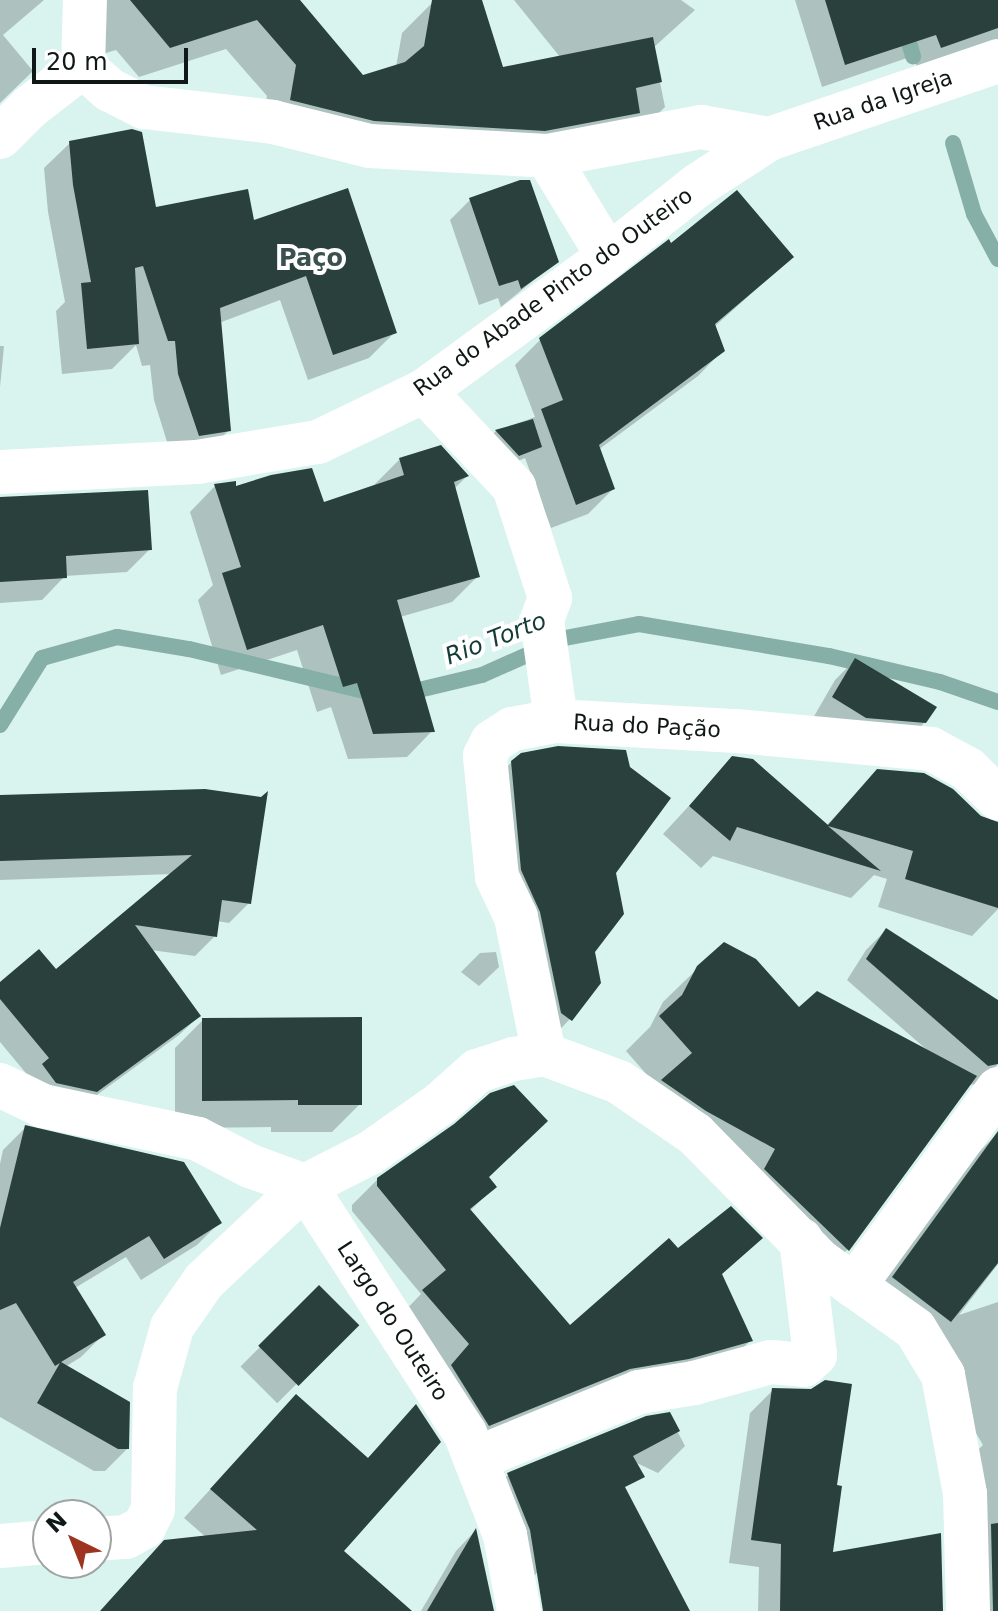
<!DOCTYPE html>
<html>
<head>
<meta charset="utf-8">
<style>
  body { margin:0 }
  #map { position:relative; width:998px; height:1611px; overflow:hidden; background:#d9f3ee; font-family:"DejaVu Sans",sans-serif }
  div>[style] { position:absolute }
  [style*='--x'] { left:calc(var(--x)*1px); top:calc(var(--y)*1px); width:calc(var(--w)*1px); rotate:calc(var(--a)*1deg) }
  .shadow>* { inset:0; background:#0003; transform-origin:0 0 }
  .stream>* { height:16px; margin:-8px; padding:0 8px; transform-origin:8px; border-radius:8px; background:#85afa7 }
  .building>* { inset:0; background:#2a403c; transform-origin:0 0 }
  .minor>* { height:44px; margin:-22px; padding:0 22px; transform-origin:22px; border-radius:22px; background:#fff }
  span { translate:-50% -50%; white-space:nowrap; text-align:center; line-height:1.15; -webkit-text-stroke:8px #fff; paint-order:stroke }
  .street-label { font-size:22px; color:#0f1817 }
  .neighbourhood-label { font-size:24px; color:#3a514d; font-weight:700 }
  .water-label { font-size:24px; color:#133c36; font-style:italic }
  .north { position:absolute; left:32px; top:1499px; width:80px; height:80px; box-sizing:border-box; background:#fff; border:2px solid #9fa3a2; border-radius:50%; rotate:317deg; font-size:22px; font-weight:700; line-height:32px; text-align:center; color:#0f1817 }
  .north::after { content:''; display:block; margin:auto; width:28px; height:36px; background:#9e341f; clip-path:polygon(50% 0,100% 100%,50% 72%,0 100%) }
  .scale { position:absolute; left:32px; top:48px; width:156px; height:36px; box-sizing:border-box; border:4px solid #0f1817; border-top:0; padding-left:10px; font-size:24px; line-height:28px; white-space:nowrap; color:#0f1817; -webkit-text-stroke:6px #fff; paint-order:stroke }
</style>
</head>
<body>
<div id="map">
  <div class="shadow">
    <i style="clip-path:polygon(0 0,44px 0,3px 35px,33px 71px,0 103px)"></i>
    <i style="clip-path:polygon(81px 0,298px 0,363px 78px,396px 67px,402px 33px,433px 2px,439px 0,480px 0,502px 69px,560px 57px,514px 0,681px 0,695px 10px,653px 48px,665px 107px,634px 138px,608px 143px,260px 130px,267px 96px,226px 49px,139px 77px,116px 50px,99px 55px)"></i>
    <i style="clip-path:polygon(795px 0,998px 0,998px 42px,918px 70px,913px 56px,822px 87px)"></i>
    <i style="clip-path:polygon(70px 143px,155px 209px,253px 222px,395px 332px,369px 358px,308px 380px,280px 300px,219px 323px,229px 430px,203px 456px,173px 461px,154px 400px,150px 365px,142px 366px,136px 345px,112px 369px,62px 374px,56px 311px,65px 302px,48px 212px,44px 168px)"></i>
    <i style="clip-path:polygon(521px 182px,557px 261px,501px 307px,498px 298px,479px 305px,450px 220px,470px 200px)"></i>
    <i style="clip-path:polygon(670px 246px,792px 257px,714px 327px,723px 350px,698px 376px,598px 450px,613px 489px,588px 514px,551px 528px,525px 458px,508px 465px,486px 441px,496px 431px,535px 417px,515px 365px,541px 339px)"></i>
    <i style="clip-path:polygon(0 346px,4px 346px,0 387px)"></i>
    <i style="clip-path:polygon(400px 459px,467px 476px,454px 489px,478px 576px,452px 602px,400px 617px,432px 731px,407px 757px,348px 759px,331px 707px,317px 712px,297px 650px,221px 675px,198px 600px,213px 585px,190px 512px,215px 486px,322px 504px,374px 485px)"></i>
    <i style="clip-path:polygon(0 499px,150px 549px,127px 572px,65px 576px,42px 600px,0 603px)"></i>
    <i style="clip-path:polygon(855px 660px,925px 722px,905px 743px,813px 718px,835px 680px)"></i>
    <i style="clip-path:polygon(733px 758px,826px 826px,877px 771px,998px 823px,998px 909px,972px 936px,878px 907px,887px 879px,874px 875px,851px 898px,713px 856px,701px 868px,663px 834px)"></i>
    <i style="clip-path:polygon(513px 761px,613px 872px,570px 1019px,543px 1047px,484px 789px)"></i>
    <i style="clip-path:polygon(205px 791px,249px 903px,229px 923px,217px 921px,215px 936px,195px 956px,151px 950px,199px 1016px,179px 1035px,75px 1111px,30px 1078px,0 1042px,0 984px,55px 972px,173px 874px,0 880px,0 797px)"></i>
    <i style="clip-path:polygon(886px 930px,998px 1002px,998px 1064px,979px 1084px,967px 1085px,847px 1250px,814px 1283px,732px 1203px,742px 1183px,626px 1051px,650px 1027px,663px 1002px,698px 968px,798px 1010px,927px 1050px,847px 980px,866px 950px)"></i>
    <i style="clip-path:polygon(496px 952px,499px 967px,479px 986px,461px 972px,480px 953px)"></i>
    <i style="clip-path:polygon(203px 1020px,360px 1104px,332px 1132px,271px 1132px,271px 1127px,175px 1128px,175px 1048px)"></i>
    <i style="clip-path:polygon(26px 1127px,219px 1223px,197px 1245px,141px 1280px,126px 1257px,75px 1288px,103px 1335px,81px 1357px,65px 1367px,127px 1449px,105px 1471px,94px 1471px,0 1417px,0 1164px,3px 1150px)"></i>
    <i style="clip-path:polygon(998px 1133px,998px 1264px,959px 1315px,998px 1302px,998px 1611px,963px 1611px,954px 1473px,983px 1445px,926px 1349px,864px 1307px,973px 1158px)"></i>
    <i style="clip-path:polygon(487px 1178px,494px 1187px,469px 1212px,570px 1328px,678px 1251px,760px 1238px,721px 1275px,750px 1341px,725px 1366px,464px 1450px,399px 1317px,421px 1294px,352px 1211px,352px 1205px,378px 1179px)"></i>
    <i style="left:319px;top:1288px;width:52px;height:111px;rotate:45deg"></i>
    <i style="clip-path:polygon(773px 1390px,835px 1487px,831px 1554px,941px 1611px,758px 1611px,759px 1567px,729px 1563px,750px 1413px)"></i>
    <i style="clip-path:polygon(296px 1396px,367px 1459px,416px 1407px,341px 1551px,358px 1611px,100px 1611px,207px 1538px,184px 1518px)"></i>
    <i style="clip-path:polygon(669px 1415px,685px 1446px,658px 1473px,609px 1450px,536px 1574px,510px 1601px,481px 1502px,509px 1474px)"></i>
    <i style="clip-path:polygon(474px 1532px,491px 1611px,421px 1611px,456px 1551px)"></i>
  </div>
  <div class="stream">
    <i style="--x:896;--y:0;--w:59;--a:73.1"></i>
    <i style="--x:953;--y:143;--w:74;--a:73.5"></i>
    <i style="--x:974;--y:214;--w:51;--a:61.9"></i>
    <i style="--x:402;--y:694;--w:82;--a:-13.4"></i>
    <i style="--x:482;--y:675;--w:91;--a:-24"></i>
    <i style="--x:565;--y:638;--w:75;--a:-10.7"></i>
    <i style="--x:639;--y:624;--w:193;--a:9.6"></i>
    <i style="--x:829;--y:656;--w:114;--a:13.2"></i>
    <i style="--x:940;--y:682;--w:61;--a:19"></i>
    <i style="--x:0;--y:725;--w:79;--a:-57.9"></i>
    <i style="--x:42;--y:658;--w:78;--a:-15.6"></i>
    <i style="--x:117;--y:637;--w:73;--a:9.5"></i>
    <i style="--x:189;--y:649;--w:196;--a:13.5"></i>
  </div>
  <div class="building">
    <i style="clip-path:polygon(130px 0,300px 0,363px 75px,405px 62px,424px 46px,432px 0,482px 0,503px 67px,653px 37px,662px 82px,636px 88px,640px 113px,545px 131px,374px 121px,290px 100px,296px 65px,257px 20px,170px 48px)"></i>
    <i style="clip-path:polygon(825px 0,998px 0,998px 28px,941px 48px,936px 35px,845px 65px)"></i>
    <i style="clip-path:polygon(132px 129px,142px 132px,156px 207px,248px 189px,254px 220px,348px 188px,397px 333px,333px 355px,306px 276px,220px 308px,231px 431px,199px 436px,178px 374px,175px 341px,168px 341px,143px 266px,135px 268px,139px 344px,87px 349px,81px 283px,91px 282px,73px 185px,69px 141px)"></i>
    <i style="clip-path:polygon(520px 180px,530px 180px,559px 262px,521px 289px,518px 280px,499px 286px,469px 198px)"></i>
    <i style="clip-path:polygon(737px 190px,794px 257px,715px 324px,725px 351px,599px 445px,615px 489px,576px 505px,541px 409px,563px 400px,539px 338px,669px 239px,671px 243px)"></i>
    <i style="clip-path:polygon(533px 419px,542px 447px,519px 456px,495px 430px)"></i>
    <i style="clip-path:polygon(441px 445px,469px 476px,454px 482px,480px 577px,397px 600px,435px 732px,373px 734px,357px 683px,343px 687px,323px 625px,247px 650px,222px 573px,241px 567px,214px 484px,236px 481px,236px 486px,271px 475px,312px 468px,324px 502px,404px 475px,399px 458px)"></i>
    <i style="clip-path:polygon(148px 490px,152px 550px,66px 556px,67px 578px,0 582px,0 497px)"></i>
    <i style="clip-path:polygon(855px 658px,937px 707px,926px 723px,866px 718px,832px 697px)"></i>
    <i style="clip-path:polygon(558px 746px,626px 750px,630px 767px,671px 798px,616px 873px,624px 914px,595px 952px,601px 983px,572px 1021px,561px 1013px,540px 912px,521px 870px,511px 761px,521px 753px)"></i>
    <i style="clip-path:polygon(732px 756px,753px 759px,828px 825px,877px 769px,924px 773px,953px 789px,981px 816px,998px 822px,998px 908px,905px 879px,913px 851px,828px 826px,881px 871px,737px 827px,730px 841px,689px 806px)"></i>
    <i style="clip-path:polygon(205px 789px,261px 797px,268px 791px,251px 904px,222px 900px,217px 937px,135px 925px,201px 1016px,97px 1092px,56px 1083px,42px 1064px,49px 1058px,0 999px,0 982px,39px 949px,56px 969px,192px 855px,0 861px,0 795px)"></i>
    <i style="clip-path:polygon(886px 928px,998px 1000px,998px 1064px,988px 1066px,866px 959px)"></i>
    <i style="clip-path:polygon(724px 942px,756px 959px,799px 1007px,817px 991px,977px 1076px,849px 1251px,764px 1169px,775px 1149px,706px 1111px,661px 1080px,692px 1053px,659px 1016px,682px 995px,697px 966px)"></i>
    <i style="clip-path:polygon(362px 1017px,362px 1105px,298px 1105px,298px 1100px,202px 1101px,202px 1018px)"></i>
    <i style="clip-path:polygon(514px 1085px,548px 1121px,489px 1177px,497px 1187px,470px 1209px,570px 1325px,669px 1238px,678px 1248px,731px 1206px,763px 1238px,722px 1274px,753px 1341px,689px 1359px,630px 1369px,489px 1426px,451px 1365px,469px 1344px,422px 1290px,446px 1270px,377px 1186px,377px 1178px,454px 1124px,490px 1093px)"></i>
    <i style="clip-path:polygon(25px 1125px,184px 1162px,222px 1223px,164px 1259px,149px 1236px,73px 1282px,106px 1335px,61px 1362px,130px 1402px,129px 1449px,118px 1449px,37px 1403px,60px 1363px,55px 1366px,16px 1303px,0 1310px,0 1228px)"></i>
    <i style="clip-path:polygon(998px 1131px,998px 1263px,951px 1322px,892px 1277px)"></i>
    <i style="left:319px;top:1285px;width:57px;height:86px;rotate:45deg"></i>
    <i style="clip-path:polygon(825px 1380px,852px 1384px,837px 1485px,842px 1486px,833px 1552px,941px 1533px,943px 1611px,780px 1611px,781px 1544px,751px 1540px,772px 1388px,811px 1389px)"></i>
    <i style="clip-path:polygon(296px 1394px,368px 1458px,416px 1404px,441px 1442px,344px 1551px,412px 1611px,100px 1611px,164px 1540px,257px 1530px,210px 1489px)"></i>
    <i style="clip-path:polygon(670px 1412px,680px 1431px,633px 1456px,645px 1477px,625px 1487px,690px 1611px,543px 1611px,530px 1530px,507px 1473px,646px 1416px)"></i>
    <i style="clip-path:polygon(998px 1523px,998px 1611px,993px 1611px,991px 1524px)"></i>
    <i style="clip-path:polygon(476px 1528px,494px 1611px,427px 1611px)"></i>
  </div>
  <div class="minor">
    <i style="--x:83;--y:66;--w:36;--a:42"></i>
    <i style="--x:110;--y:90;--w:38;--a:27"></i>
    <i style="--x:144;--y:107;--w:130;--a:6.6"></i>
    <i style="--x:273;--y:122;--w:100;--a:13.9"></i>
    <i style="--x:370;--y:146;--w:177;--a:3.2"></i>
    <i style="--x:547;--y:156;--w:157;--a:-10.7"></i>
    <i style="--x:701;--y:127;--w:69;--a:10"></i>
    <i style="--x:0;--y:137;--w:42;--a:-45"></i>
    <i style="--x:30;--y:107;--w:67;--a:-37.7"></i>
    <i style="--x:83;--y:66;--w:66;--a:-88.3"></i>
    <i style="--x:547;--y:156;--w:117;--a:58.6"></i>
    <i style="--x:424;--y:391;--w:132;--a:46.8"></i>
    <i style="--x:514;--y:487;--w:117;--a:72"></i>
    <i style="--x:550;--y:598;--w:23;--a:110"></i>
    <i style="--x:542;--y:620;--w:102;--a:82.1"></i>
    <i style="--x:556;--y:721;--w:181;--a:3.2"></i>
    <i style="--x:737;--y:731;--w:195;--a:5.3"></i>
    <i style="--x:931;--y:749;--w:42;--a:28.4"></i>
    <i style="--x:968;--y:769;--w:42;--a:44"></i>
    <i style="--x:0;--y:472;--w:197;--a:-2.9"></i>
    <i style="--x:197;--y:462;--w:123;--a:-9.4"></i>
    <i style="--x:318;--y:442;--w:118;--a:-25.7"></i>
    <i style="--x:424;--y:391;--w:215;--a:-36.1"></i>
    <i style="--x:598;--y:264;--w:127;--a:-38.3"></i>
    <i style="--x:698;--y:185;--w:85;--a:-32.9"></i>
    <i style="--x:769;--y:139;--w:242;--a:-18.8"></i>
    <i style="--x:544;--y:1054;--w:140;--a:-101.6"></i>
    <i style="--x:516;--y:917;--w:44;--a:-115.4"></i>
    <i style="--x:497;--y:877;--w:122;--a:-95.7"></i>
    <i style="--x:485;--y:756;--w:16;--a:-63"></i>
    <i style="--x:492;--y:742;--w:24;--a:-33"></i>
    <i style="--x:512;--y:729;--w:45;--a:-10.3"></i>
    <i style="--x:0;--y:1085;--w:48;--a:26"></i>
    <i style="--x:43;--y:1106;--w:158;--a:12"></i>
    <i style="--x:198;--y:1139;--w:59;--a:27.4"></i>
    <i style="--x:250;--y:1166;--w:59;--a:20"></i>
    <i style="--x:305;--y:1186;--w:73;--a:-26.9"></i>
    <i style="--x:370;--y:1153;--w:85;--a:-35"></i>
    <i style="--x:440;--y:1104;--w:50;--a:-41.7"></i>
    <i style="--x:477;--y:1071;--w:39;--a:-18"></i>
    <i style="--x:514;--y:1059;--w:30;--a:-9"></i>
    <i style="--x:544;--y:1054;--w:80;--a:20.5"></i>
    <i style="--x:619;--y:1082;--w:92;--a:34.4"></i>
    <i style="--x:695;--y:1134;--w:180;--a:45.5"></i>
    <i style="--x:821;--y:1262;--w:115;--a:35.5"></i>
    <i style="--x:915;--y:1329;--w:54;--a:58.7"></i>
    <i style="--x:943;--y:1375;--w:121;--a:79.5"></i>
    <i style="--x:965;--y:1494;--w:117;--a:88.5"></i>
    <i style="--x:854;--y:1286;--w:244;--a:-53.8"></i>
    <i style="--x:475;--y:1459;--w:177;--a:-22.2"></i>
    <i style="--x:639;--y:1392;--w:56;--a:-9.3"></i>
    <i style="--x:694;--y:1383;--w:80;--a:-15.3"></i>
    <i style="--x:771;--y:1362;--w:33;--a:5"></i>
    <i style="--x:804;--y:1365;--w:15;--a:-42"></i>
    <i style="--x:815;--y:1355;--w:116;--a:-96.9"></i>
    <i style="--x:96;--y:1539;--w:30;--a:-4"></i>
    <i style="--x:126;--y:1537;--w:21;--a:-29"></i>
    <i style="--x:144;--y:1527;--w:20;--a:-63"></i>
    <i style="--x:153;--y:1509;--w:121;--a:-89.1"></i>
    <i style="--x:155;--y:1388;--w:63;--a:-74.4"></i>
    <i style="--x:172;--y:1327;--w:56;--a:-55.2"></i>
    <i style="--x:204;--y:1281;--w:139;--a:-43.2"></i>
    <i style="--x:305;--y:1186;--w:294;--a:57.1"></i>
    <i style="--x:465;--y:1433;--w:110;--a:68.6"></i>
    <i style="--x:505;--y:1535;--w:77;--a:79.6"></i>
    <i style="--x:0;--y:1546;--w:48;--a:-4.8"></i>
  </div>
  <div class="street-label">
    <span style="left:883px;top:100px;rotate:-19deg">Rua da Igreja</span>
    <span style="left:553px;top:292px;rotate:-36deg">Rua do Abade Pinto do Outeiro</span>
    <span style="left:647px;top:726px;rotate:3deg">Rua do Pação</span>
    <span style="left:393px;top:1321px;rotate:57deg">Largo do Outeiro</span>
  </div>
  <div class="neighbourhood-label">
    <span style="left:311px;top:259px">Paço</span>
  </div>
  <div class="water-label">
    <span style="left:496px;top:639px;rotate:-21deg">Rio Torto</span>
  </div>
  <div class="north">N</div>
  <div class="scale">20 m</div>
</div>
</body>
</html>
